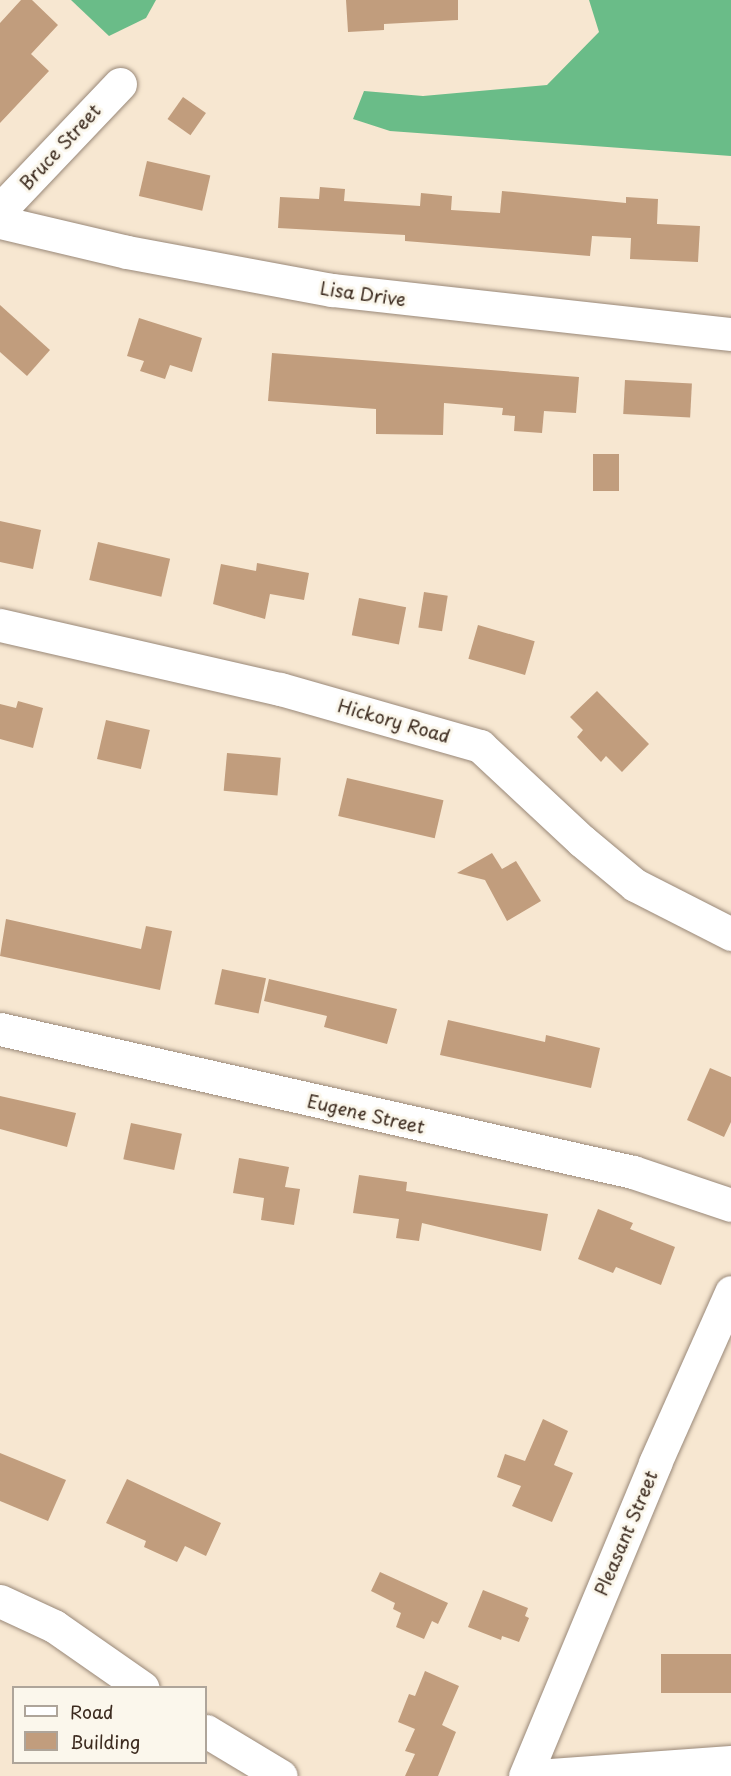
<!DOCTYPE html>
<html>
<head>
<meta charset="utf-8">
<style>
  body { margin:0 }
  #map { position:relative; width:731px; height:1776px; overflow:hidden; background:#f7e7d1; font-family:"Playpen Sans",sans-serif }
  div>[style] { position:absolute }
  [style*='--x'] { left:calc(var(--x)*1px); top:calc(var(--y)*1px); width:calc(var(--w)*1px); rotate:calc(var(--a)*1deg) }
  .forest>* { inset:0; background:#6abc88 }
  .building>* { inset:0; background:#c19d7d; transform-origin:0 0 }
  .roads { filter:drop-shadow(0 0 2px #998878) drop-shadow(0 0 2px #998878) }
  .minor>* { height:33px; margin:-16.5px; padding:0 16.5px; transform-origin:16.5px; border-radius:16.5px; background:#fff }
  span { translate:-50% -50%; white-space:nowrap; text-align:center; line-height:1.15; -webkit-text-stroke:6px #fbf7ec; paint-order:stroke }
  .street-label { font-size:18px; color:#3b2a1e }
  .legend { position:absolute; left:12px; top:1686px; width:195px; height:78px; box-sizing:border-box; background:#fbf7ec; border:2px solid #aea59a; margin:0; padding:8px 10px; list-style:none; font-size:18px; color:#3b2a1e }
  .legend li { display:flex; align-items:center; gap:12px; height:30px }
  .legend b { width:30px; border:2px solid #aea59a }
</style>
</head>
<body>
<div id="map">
  <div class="forest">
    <i style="clip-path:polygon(71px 0,156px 0,146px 18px,109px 36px)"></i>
    <i style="clip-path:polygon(589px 0,731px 0,731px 156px,390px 131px,353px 119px,364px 91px,423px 96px,547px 85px,599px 32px)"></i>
  </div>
  <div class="building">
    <i style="clip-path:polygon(21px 0,32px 0,58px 25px,31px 54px,49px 71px,0 123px,0 23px)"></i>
    <i style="clip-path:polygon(346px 0,458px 0,458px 20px,384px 24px,384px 30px,348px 32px)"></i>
    <i style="left:183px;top:97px;width:28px;height:27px;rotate:35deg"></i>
    <i style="left:147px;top:161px;width:65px;height:36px;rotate:13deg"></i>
    <i style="clip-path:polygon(320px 187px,345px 189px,344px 201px,420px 206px,421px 193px,452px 196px,451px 210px,500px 213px,502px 191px,626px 203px,626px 197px,658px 199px,657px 224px,700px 226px,698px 262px,630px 259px,631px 238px,592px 236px,590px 256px,405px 241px,405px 235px,278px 228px,280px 197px,319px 199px)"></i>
    <i style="clip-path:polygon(0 305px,50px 350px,27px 376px,0 352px)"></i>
    <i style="clip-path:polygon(139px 318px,202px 338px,192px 372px,170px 365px,165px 379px,140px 371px,144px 361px,127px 356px)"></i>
    <i style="clip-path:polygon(272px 353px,579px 377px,576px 413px,544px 411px,542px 433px,514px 431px,515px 416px,502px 415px,503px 408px,444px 403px,443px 435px,376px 434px,376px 409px,268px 401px)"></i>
    <i style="left:625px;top:380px;width:67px;height:34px;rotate:3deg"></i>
    <i style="left:593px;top:454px;width:26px;height:37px"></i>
    <i style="clip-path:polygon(0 521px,41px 530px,33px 569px,0 562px)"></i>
    <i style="left:98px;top:542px;width:74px;height:39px;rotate:13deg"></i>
    <i style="clip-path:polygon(257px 563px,309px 573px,304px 600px,270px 594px,265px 619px,213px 604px,221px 564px,256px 571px)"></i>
    <i style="left:424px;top:592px;width:24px;height:36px;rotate:9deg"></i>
    <i style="left:359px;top:598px;width:48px;height:38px;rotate:11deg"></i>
    <i style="left:478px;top:625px;width:59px;height:35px;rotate:16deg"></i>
    <i style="clip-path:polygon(597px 691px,649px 744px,622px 772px,606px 756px,601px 762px,577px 737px,583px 730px,570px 717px)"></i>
    <i style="clip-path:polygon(18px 701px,43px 708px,33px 748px,0 739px,0 704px,16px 708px)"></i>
    <i style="left:106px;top:720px;width:45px;height:40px;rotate:13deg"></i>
    <i style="left:227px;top:753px;width:54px;height:38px;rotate:5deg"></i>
    <i style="left:347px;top:778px;width:99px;height:39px;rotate:13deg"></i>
    <i style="clip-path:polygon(492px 853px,502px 869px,516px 861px,541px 901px,507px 921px,485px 880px,457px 873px)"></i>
    <i style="clip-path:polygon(6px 919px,141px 949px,146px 926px,172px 931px,160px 990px,0 956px)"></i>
    <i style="left:222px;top:969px;width:45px;height:36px;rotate:12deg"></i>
    <i style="clip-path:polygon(269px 979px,397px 1009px,387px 1044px,324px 1027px,327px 1016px,264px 1001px)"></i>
    <i style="clip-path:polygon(448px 1020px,545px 1042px,546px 1035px,600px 1048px,591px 1088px,440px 1055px)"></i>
    <i style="clip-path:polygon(710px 1068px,731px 1077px,731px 1122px,724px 1137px,687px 1120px)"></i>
    <i style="clip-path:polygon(0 1096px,76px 1113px,67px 1147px,0 1129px)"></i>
    <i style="left:131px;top:1123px;width:52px;height:37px;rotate:12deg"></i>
    <i style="clip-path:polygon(239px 1158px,289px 1167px,285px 1187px,300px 1189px,294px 1225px,261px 1220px,264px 1198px,233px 1193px)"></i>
    <i style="clip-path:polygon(359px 1175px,407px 1182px,406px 1191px,548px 1214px,541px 1251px,422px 1223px,419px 1241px,396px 1238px,399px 1219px,353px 1213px)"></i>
    <i style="clip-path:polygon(598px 1209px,633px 1223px,630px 1229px,675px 1247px,661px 1285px,616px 1267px,613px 1273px,578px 1259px)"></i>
    <i style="clip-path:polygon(543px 1419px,568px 1431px,554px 1465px,573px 1473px,552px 1522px,512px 1506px,521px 1486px,497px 1477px,505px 1454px,525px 1461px)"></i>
    <i style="clip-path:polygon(0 1453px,66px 1480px,48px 1521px,0 1501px)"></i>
    <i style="clip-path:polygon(127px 1479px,221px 1523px,206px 1556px,185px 1546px,177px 1562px,144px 1547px,146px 1541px,106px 1523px)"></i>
    <i style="clip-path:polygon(380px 1572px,448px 1603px,438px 1624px,432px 1621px,424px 1639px,396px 1627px,401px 1613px,393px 1609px,395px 1603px,371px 1591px)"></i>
    <i style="clip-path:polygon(483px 1590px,528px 1608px,525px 1616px,529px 1618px,519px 1642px,502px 1636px,501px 1640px,468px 1627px)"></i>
    <i style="left:731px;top:1654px;width:39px;height:70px;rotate:90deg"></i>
    <i style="clip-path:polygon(425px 1671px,459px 1686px,442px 1725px,456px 1732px,438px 1776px,405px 1776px,415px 1754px,405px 1751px,415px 1729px,398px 1722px,409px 1694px,415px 1696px)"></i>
  </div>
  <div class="roads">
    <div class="minor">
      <i style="--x:0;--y:210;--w:174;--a:-46.4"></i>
      <i style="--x:0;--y:222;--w:130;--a:13.3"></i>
      <i style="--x:127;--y:252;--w:208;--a:10.5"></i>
      <i style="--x:332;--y:290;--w:401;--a:6.3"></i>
      <i style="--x:0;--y:625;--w:287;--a:12.9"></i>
      <i style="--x:280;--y:689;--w:208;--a:15.9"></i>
      <i style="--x:480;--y:746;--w:139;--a:43"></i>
      <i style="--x:582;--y:841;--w:69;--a:39.7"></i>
      <i style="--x:635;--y:885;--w:108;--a:27"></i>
      <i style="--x:0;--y:1029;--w:649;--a:12.73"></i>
      <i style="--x:633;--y:1172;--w:103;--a:18.6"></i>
      <i style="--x:0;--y:1601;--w:60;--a:24.8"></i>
      <i style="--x:54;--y:1626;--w:108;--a:34.9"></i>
      <i style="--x:206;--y:1731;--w:87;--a:31"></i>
      <i style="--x:525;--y:1776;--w:339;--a:-67.4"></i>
      <i style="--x:655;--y:1463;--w:187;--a:-66"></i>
      <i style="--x:536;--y:1776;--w:196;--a:-4.1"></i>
    </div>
  </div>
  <div class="street-label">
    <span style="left:60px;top:147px;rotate:-47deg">Bruce Street</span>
    <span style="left:363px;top:294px;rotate:8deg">Lisa Drive</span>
    <span style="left:394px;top:721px;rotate:16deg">Hickory Road</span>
    <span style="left:366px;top:1114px;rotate:13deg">Eugene Street</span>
    <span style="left:626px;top:1533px;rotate:-67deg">Pleasant Street</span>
  </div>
  <ul class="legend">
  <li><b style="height:8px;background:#fff"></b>Road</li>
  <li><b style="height:16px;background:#c19d7d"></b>Building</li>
  </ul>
</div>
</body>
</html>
